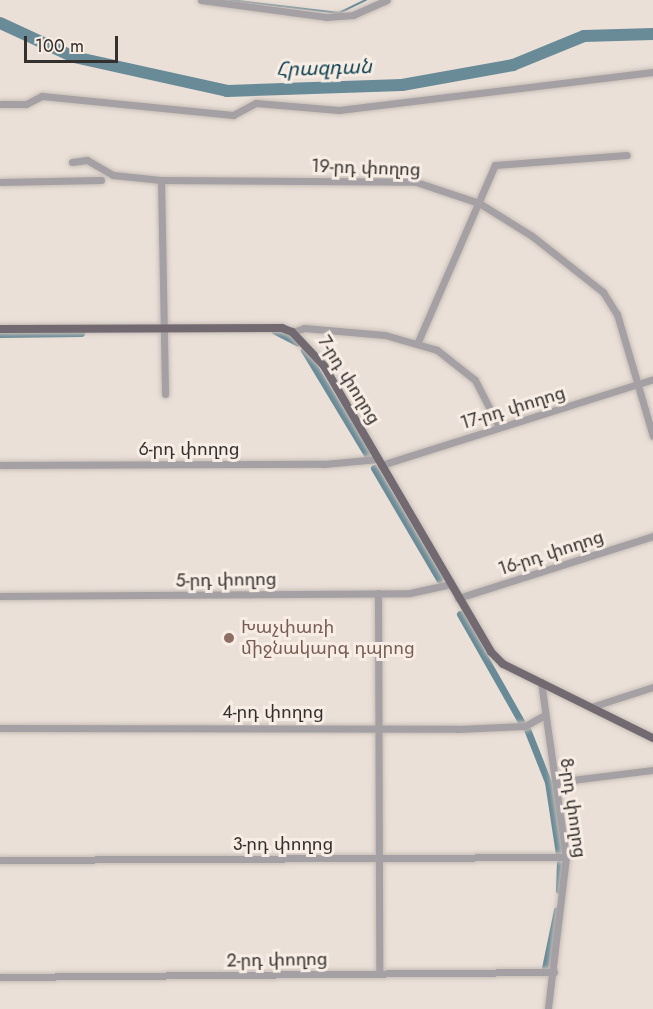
<!DOCTYPE html>
<html>
<head>
<meta charset="utf-8">
<style>
  body { margin:0 }
  #map { position:relative; width:653px; height:1009px; overflow:hidden; background:#eae0d8; font-family:Jost,"Noto Sans Armenian",sans-serif }
  div>[style] { position:absolute }
  [style*='--x'] { left:calc(var(--x)*1px); top:calc(var(--y)*1px); width:calc(var(--w)*1px); rotate:calc(var(--a)*1deg) }
  .stream>* { height:2px; margin:-1px; padding:0 1px; transform-origin:1px; border-radius:1px; background:#698b97 }
  .canal>* { height:7px; margin:-3.5px; padding:0 3.5px; transform-origin:3.5px; border-radius:3.5px; background:#698b97 }
  .river>* { height:12px; margin:-6px; padding:0 6px; transform-origin:6px; border-radius:6px; background:#698b97 }
  .roads { filter:drop-shadow(0 0 2px #c6bdb6) drop-shadow(0 0 2px #c6bdb6) }
  .minor>* { height:7px; margin:-3.5px; padding:0 3.5px; transform-origin:3.5px; border-radius:3.5px; background:#a5a0a3 }
  .major>* { height:8px; margin:-4px; padding:0 4px; transform-origin:4px; border-radius:4px; background:#726a70 }
  .dots>* { width:16px; height:16px; translate:-50% -50%; box-sizing:border-box; border:3px solid #f8ede5; border-radius:50% }
  span { translate:-50% -50%; white-space:nowrap; text-align:center; line-height:1.15; -webkit-text-stroke:6px #f8ede5; paint-order:stroke }
  .street-label { font-size:18px; color:#34302d }
  .education-label { font-size:18px; color:#785e54 }
  .left { translate:0 -50%; text-align:left }
  .water-label { font-size:20px; color:#104453; font-style:italic }
  .scale { position:absolute; left:24px; top:36px; width:94px; height:27px; box-sizing:border-box; border:3px solid #34302d; border-top:0; padding-left:8px; font-size:18px; line-height:21px; white-space:nowrap; color:#34302d; -webkit-text-stroke:4px #f8ede5; paint-order:stroke }
</style>
</head>
<body>
<div id="map">
  <div class="stream">
    <i style="--x:229;--y:0;--w:111;--a:6.7"></i>
    <i style="--x:339;--y:13;--w:30;--a:-26"></i>
  </div>
  <div class="canal">
    <i style="--x:275;--y:331;--w:25;--a:27"></i>
    <i style="--x:0;--y:334;--w:81;--a:-0.7"></i>
    <i style="--x:304;--y:350;--w:124;--a:58.9"></i>
    <i style="--x:374;--y:468;--w:129;--a:59.6"></i>
    <i style="--x:460;--y:614;--w:125;--a:60.4"></i>
    <i style="--x:527;--y:729;--w:57;--a:68.4"></i>
    <i style="--x:548;--y:782;--w:73;--a:81.3"></i>
    <i style="--x:559;--y:890;--w:27;--a:-88"></i>
    <i style="--x:545;--y:968;--w:59;--a:-78.3"></i>
  </div>
  <div class="river">
    <i style="--x:0;--y:23;--w:81;--a:24.7"></i>
    <i style="--x:74;--y:57;--w:157;--a:12.5"></i>
    <i style="--x:227;--y:91;--w:175;--a:-2"></i>
    <i style="--x:402;--y:85;--w:113;--a:-10.2"></i>
    <i style="--x:513;--y:65;--w:77;--a:-22.2"></i>
    <i style="--x:584;--y:36;--w:69;--a:-1.7"></i>
  </div>
  <div class="roads">
    <div class="minor">
      <i style="--x:201;--y:0;--w:126;--a:7.7"></i>
      <i style="--x:326;--y:17;--w:27;--a:-4"></i>
      <i style="--x:353;--y:15;--w:37;--a:-24"></i>
      <i style="--x:0;--y:104;--w:26;--a:0"></i>
      <i style="--x:26;--y:104;--w:18;--a:-27"></i>
      <i style="--x:42;--y:96;--w:192;--a:5.7"></i>
      <i style="--x:233;--y:115;--w:26;--a:-28"></i>
      <i style="--x:256;--y:103;--w:83;--a:4.8"></i>
      <i style="--x:339;--y:110;--w:316;--a:-6.9"></i>
      <i style="--x:72;--y:162;--w:15;--a:-8"></i>
      <i style="--x:87;--y:160;--w:30;--a:30"></i>
      <i style="--x:113;--y:175;--w:48;--a:5.9"></i>
      <i style="--x:161;--y:180;--w:255;--a:0.4"></i>
      <i style="--x:416;--y:182;--w:66;--a:18.4"></i>
      <i style="--x:479;--y:203;--w:62;--a:31.9"></i>
      <i style="--x:532;--y:236;--w:90;--a:38.3"></i>
      <i style="--x:603;--y:292;--w:26;--a:58"></i>
      <i style="--x:617;--y:314;--w:127;--a:73.6"></i>
      <i style="--x:161;--y:180;--w:214;--a:88.9"></i>
      <i style="--x:0;--y:182;--w:101;--a:-1.1"></i>
      <i style="--x:292;--y:332;--w:13;--a:-18"></i>
      <i style="--x:304;--y:328;--w:81;--a:4.9"></i>
      <i style="--x:385;--y:335;--w:54;--a:16.1"></i>
      <i style="--x:437;--y:350;--w:48;--a:38.3"></i>
      <i style="--x:475;--y:380;--w:53;--a:62.9"></i>
      <i style="--x:417;--y:344;--w:195;--a:-66.5"></i>
      <i style="--x:495;--y:165;--w:132;--a:-4.3"></i>
      <i style="--x:0;--y:465;--w:324;--a:-0.2"></i>
      <i style="--x:324;--y:464;--w:54;--a:-5.3"></i>
      <i style="--x:381;--y:465;--w:285;--a:-17.5"></i>
      <i style="--x:378;--y:593;--w:380;--a:89.8"></i>
      <i style="--x:0;--y:596;--w:410;--a:-0.4"></i>
      <i style="--x:410;--y:593;--w:42;--a:-12.4"></i>
      <i style="--x:458;--y:598;--w:205;--a:-17.6"></i>
      <i style="--x:541;--y:682;--w:177;--a:81.9"></i>
      <i style="--x:566;--y:857;--w:153;--a:96.8"></i>
      <i style="--x:591;--y:707;--w:65;--a:-17.9"></i>
      <i style="--x:0;--y:728;--w:458;--a:0.1"></i>
      <i style="--x:458;--y:729;--w:67;--a:-2.6"></i>
      <i style="--x:525;--y:726;--w:21;--a:-29"></i>
      <i style="--x:556;--y:782;--w:98;--a:-7.1"></i>
      <i style="--x:0;--y:860;--w:566;--a:-0.3"></i>
      <i style="--x:0;--y:977;--w:554;--a:-0.52"></i>
    </div>
    <div class="major">
      <i style="--x:0;--y:329;--w:282;--a:-0.2"></i>
      <i style="--x:282;--y:328;--w:11;--a:22"></i>
      <i style="--x:292;--y:332;--w:47;--a:46.7"></i>
      <i style="--x:324;--y:366;--w:331;--a:59.7"></i>
      <i style="--x:491;--y:652;--w:17;--a:45"></i>
      <i style="--x:503;--y:664;--w:167;--a:26.3"></i>
    </div>
  </div>
  <div class="dots">
    <i style="left:229px;top:638px;background:#8d6e63"></i>
  </div>
  <div class="street-label">
    <span style="left:366px;top:168px;rotate:2deg">19-րդ փողոց</span>
    <span style="left:349px;top:380px;rotate:58deg">7-րդ փողոց</span>
    <span style="left:513px;top:408px;rotate:-17deg">17-րդ փողոց</span>
    <span style="left:189px;top:449px">6-րդ փողոց</span>
    <span style="left:551px;top:553px;rotate:-18deg">16-րդ փողոց</span>
    <span style="left:226px;top:580px;rotate:-1deg">5-րդ փողոց</span>
    <span style="left:273px;top:712px">4-րդ փողոց</span>
    <span style="left:573px;top:808px;rotate:82deg">8-րդ փողոց</span>
    <span style="left:283px;top:844px">3-րդ փողոց</span>
    <span style="left:277px;top:960px;rotate:-1deg">2-րդ փողոց</span>
  </div>
  <div class="education-label">
    <span class="left" style="left:241px;top:638px">Խաչփառի<br>միջնակարգ դպրոց</span>
  </div>
  <div class="water-label">
    <span style="left:324px;top:68px;rotate:-2deg">Հրազդան</span>
  </div>
  <div class="scale">100 m</div>
</div>
</body>
</html>
